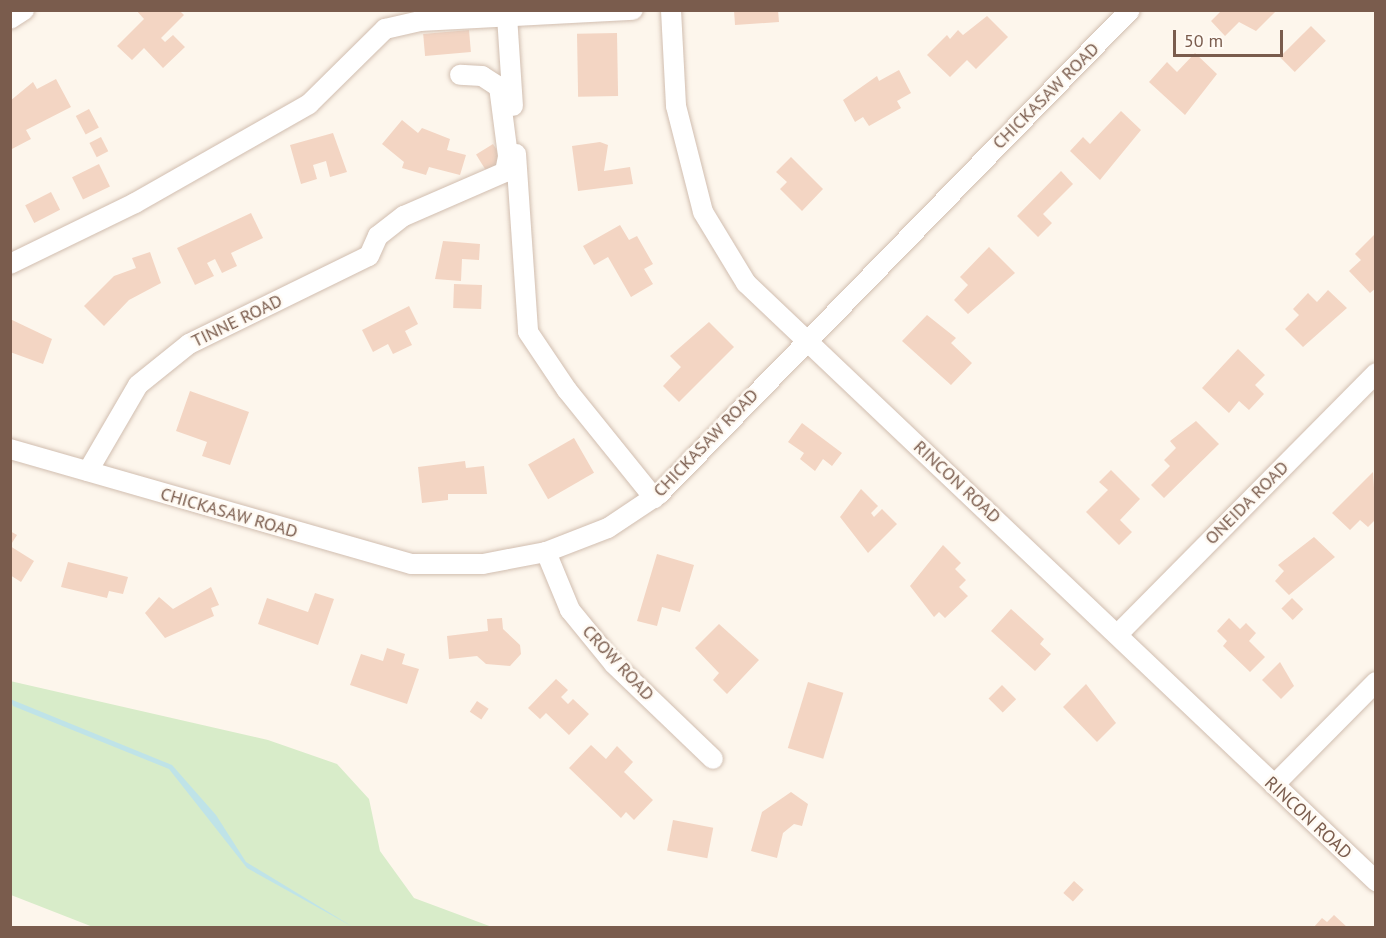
<!DOCTYPE html>
<html>
<head>
<meta charset="utf-8">
<style>
  body { margin:0 }
  #map { position:relative; width:1386px; height:938px; overflow:hidden; background:#fdf6ec; font-family:"PT Sans",sans-serif }
  div>[style] { position:absolute }
  [style*='--x'] { left:calc(var(--x)*1px); top:calc(var(--y)*1px); width:calc(var(--w)*1px); rotate:calc(var(--a)*1deg) }
  .green>* { inset:0; background:#d8ecc9 }
  .water>* { inset:0; background:#bfe3e8 }
  .building>* { inset:0; background:#f3d5c3; transform-origin:0 0 }
  .roads { filter:drop-shadow(0 0 2px #d1beb0) drop-shadow(0 0 2px #d1beb0) }
  .minor>* { height:20px; margin:-10px; padding:0 10px; transform-origin:10px; border-radius:10px; background:#fff }
  span { translate:-50% -50%; white-space:nowrap; text-align:center; line-height:1.15; -webkit-text-stroke:5px #fffaf3; paint-order:stroke }
  .street-label { font-size:18px; color:#7a5c4d }
  .frame { position:absolute; inset:0; border:12px solid #7a5c4d; pointer-events:none }
  .scale { position:absolute; left:1173px; top:30px; width:110px; height:27px; box-sizing:border-box; border:3px solid #7a5c4d; border-top:0; padding-left:8px; font-size:18px; line-height:21px; white-space:nowrap; color:#7a5c4d; -webkit-text-stroke:4px #fffaf3; paint-order:stroke }
</style>
</head>
<body>
<div id="map">
  <div class="green">
    <i style="clip-path:polygon(10px 681px,268px 740px,337px 764px,369px 799px,380px 851px,414px 898px,492px 927px,93px 927px,11px 895px)"></i>
  </div>
  <div class="water">
    <i style="clip-path:polygon(10px 699px,172px 765px,216px 815px,246px 862px,353px 927px,247px 868px,169px 769px,13px 706px)"></i>
  </div>
  <div class="building">
    <i style="clip-path:polygon(136px 10px,179px 10px,184px 15px,161px 38px,165px 42px,173px 35px,185px 47px,163px 68px,144px 48px,132px 60px,117px 46px,144px 19px)"></i>
    <i style="clip-path:polygon(734px 10px,778px 10px,779px 22px,735px 25px)"></i>
    <i style="clip-path:polygon(1222px 10px,1277px 10px,1256px 31px,1239px 22px,1225px 36px,1211px 21px)"></i>
    <i style="clip-path:polygon(987px 16px,1008px 37px,976px 69px,967px 60px,950px 77px,927px 55px,947px 35px,950px 39px,958px 30px,963px 35px)"></i>
    <i style="left:1311px;top:26px;width:21px;height:44px;rotate:45deg"></i>
    <i style="left:469px;top:30px;width:22px;height:46px;rotate:85deg"></i>
    <i style="left:617px;top:33px;width:63px;height:40px;rotate:89deg"></i>
    <i style="clip-path:polygon(1195px 53px,1217px 74px,1185px 115px,1149px 82px,1167px 62px,1177px 72px)"></i>
    <i style="clip-path:polygon(899px 70px,911px 93px,897px 101px,901px 108px,869px 126px,863px 117px,855px 122px,843px 100px,877px 76px,879px 81px)"></i>
    <i style="clip-path:polygon(56px 79px,71px 107px,26px 130px,31px 139px,10px 150px,10px 101px,33px 82px,37px 89px)"></i>
    <i style="left:89px;top:109px;width:21px;height:15px;rotate:62deg"></i>
    <i style="clip-path:polygon(1121px 111px,1141px 130px,1100px 180px,1070px 151px,1083px 137px,1090px 144px)"></i>
    <i style="clip-path:polygon(402px 120px,418px 133px,422px 128px,450px 139px,447px 150px,466px 155px,460px 175px,429px 167px,426px 175px,402px 168px,404px 162px,382px 144px)"></i>
    <i style="clip-path:polygon(333px 133px,347px 172px,330px 177px,326px 161px,313px 165px,317px 179px,301px 184px,290px 145px)"></i>
    <i style="left:101px;top:137px;width:16px;height:13px;rotate:63deg"></i>
    <i style="clip-path:polygon(600px 142px,608px 145px,604px 171px,630px 167px,633px 184px,578px 191px,572px 146px)"></i>
    <i style="left:493px;top:144px;width:25px;height:20px;rotate:58deg"></i>
    <i style="clip-path:polygon(791px 157px,823px 189px,802px 211px,780px 189px,787px 182px,776px 172px)"></i>
    <i style="left:99px;top:164px;width:25px;height:30px;rotate:64deg"></i>
    <i style="clip-path:polygon(1061px 171px,1073px 184px,1043px 214px,1052px 223px,1038px 237px,1017px 216px)"></i>
    <i style="left:51px;top:192px;width:20px;height:29px;rotate:63deg"></i>
    <i style="clip-path:polygon(251px 213px,263px 238px,231px 253px,237px 266px,222px 273px,215px 259px,207px 263px,214px 276px,195px 285px,177px 248px)"></i>
    <i style="clip-path:polygon(620px 225px,629px 240px,637px 236px,653px 264px,644px 269px,653px 284px,631px 297px,608px 257px,594px 265px,583px 246px)"></i>
    <i style="clip-path:polygon(1376px 233px,1376px 288px,1370px 293px,1349px 271px,1361px 260px,1355px 254px)"></i>
    <i style="clip-path:polygon(443px 241px,480px 244px,479px 260px,462px 259px,461px 281px,435px 279px)"></i>
    <i style="clip-path:polygon(989px 247px,1015px 273px,968px 314px,954px 300px,968px 285px,960px 277px)"></i>
    <i style="clip-path:polygon(150px 252px,161px 283px,129px 300px,104px 326px,84px 306px,114px 276px,136px 268px,132px 258px)"></i>
    <i style="left:454px;top:284px;width:28px;height:24px;rotate:2deg"></i>
    <i style="clip-path:polygon(1328px 290px,1347px 308px,1303px 347px,1285px 329px,1299px 315px,1293px 309px,1308px 293px,1317px 302px)"></i>
    <i style="clip-path:polygon(409px 306px,418px 324px,405px 331px,412px 345px,393px 354px,388px 344px,373px 352px,362px 330px)"></i>
    <i style="clip-path:polygon(927px 315px,956px 338px,951px 343px,972px 363px,951px 385px,902px 341px)"></i>
    <i style="clip-path:polygon(10px 319px,52px 339px,43px 364px,10px 352px)"></i>
    <i style="clip-path:polygon(709px 322px,734px 347px,679px 402px,663px 386px,681px 367px,670px 356px)"></i>
    <i style="clip-path:polygon(1238px 349px,1265px 375px,1255px 385px,1264px 394px,1249px 410px,1239px 401px,1229px 413px,1202px 388px)"></i>
    <i style="clip-path:polygon(190px 391px,249px 412px,230px 465px,202px 456px,207px 442px,176px 431px)"></i>
    <i style="clip-path:polygon(1196px 421px,1219px 444px,1164px 498px,1151px 485px,1170px 466px,1164px 460px,1176px 448px,1170px 441px)"></i>
    <i style="clip-path:polygon(802px 423px,842px 453px,832px 466px,823px 459px,815px 471px,800px 459px,804px 453px,788px 442px)"></i>
    <i style="left:574px;top:438px;width:40px;height:53px;rotate:60deg"></i>
    <i style="clip-path:polygon(465px 461px,466px 468px,484px 466px,487px 494px,448px 494px,448px 500px,422px 503px,418px 467px)"></i>
    <i style="clip-path:polygon(1111px 470px,1140px 499px,1120px 520px,1132px 532px,1119px 545px,1086px 512px,1108px 490px,1099px 482px)"></i>
    <i style="clip-path:polygon(1373px 472px,1376px 519px,1368px 527px,1360px 520px,1350px 530px,1332px 513px)"></i>
    <i style="clip-path:polygon(861px 489px,878px 506px,871px 513px,874px 517px,882px 509px,897px 524px,868px 553px,840px 517px)"></i>
    <i style="clip-path:polygon(10px 531px,17px 535px,10px 546px)"></i>
    <i style="clip-path:polygon(1314px 537px,1335px 557px,1289px 595px,1275px 581px,1284px 571px,1278px 565px)"></i>
    <i style="clip-path:polygon(943px 545px,961px 563px,955px 569px,966px 580px,959px 587px,968px 596px,945px 618px,939px 612px,934px 617px,910px 586px)"></i>
    <i style="clip-path:polygon(10px 546px,34px 561px,21px 582px,10px 575px)"></i>
    <i style="clip-path:polygon(657px 554px,694px 565px,680px 612px,662px 607px,657px 626px,637px 621px)"></i>
    <i style="clip-path:polygon(68px 562px,128px 577px,123px 594px,109px 591px,107px 598px,61px 587px)"></i>
    <i style="clip-path:polygon(211px 587px,219px 605px,211px 608px,214px 616px,165px 638px,145px 613px,159px 597px,173px 609px)"></i>
    <i style="clip-path:polygon(315px 593px,334px 599px,318px 645px,258px 624px,267px 598px,308px 612px)"></i>
    <i style="left:1292px;top:598px;width:16px;height:15px;rotate:45deg"></i>
    <i style="clip-path:polygon(1011px 609px,1044px 639px,1040px 644px,1051px 654px,1035px 671px,991px 631px)"></i>
    <i style="clip-path:polygon(502px 618px,503px 629px,520px 645px,521px 654px,510px 666px,486px 664px,477px 656px,449px 659px,447px 636px,488px 631px,487px 619px)"></i>
    <i style="clip-path:polygon(1229px 618px,1240px 629px,1246px 623px,1256px 633px,1249px 641px,1265px 657px,1250px 672px,1223px 646px,1227px 641px,1217px 631px)"></i>
    <i style="clip-path:polygon(719px 624px,759px 660px,727px 694px,713px 680px,719px 673px,695px 648px)"></i>
    <i style="clip-path:polygon(387px 648px,405px 654px,402px 664px,419px 669px,407px 704px,350px 685px,361px 654px,383px 661px)"></i>
    <i style="clip-path:polygon(1280px 662px,1294px 686px,1281px 699px,1262px 680px)"></i>
    <i style="clip-path:polygon(556px 679px,568px 690px,561px 697px,568px 704px,573px 699px,589px 714px,569px 735px,546px 713px,540px 719px,528px 708px)"></i>
    <i style="left:808px;top:682px;width:37px;height:69px;rotate:17deg"></i>
    <i style="clip-path:polygon(1086px 684px,1116px 723px,1097px 742px,1063px 707px)"></i>
    <i style="left:1002px;top:685px;width:20px;height:19px;rotate:45deg"></i>
    <i style="left:477px;top:701px;width:14px;height:13px;rotate:34deg"></i>
    <i style="clip-path:polygon(591px 745px,606px 759px,617px 746px,633px 762px,624px 772px,653px 800px,634px 820px,626px 812px,621px 818px,569px 768px)"></i>
    <i style="clip-path:polygon(791px 792px,808px 804px,802px 826px,794px 824px,783px 833px,777px 858px,751px 851px,762px 812px)"></i>
    <i style="left:673px;top:820px;width:41px;height:31px;rotate:11deg"></i>
    <i style="left:1074px;top:881px;width:13px;height:16px;rotate:42deg"></i>
    <i style="clip-path:polygon(1334px 915px,1348px 928px,1313px 928px,1322px 918px,1327px 922px)"></i>
  </div>
  <div class="roads">
    <div class="minor">
      <i style="--x:671;--y:10;--w:96;--a:87"></i>
      <i style="--x:676;--y:106;--w:109;--a:75.7"></i>
      <i style="--x:703;--y:212;--w:83;--a:58.8"></i>
      <i style="--x:746;--y:283;--w:869;--a:43.51"></i>
      <i style="--x:507;--y:16;--w:90;--a:86.2"></i>
      <i style="--x:10;--y:19;--w:17;--a:-33"></i>
      <i style="--x:516;--y:154;--w:178;--a:86.1"></i>
      <i style="--x:528;--y:332;--w:70;--a:56.1"></i>
      <i style="--x:567;--y:390;--w:139;--a:51.1"></i>
      <i style="--x:10;--y:264;--w:139;--a:-26"></i>
      <i style="--x:135;--y:203;--w:200;--a:-29.6"></i>
      <i style="--x:309;--y:104;--w:107;--a:-44.6"></i>
      <i style="--x:385;--y:29;--w:36;--a:-13"></i>
      <i style="--x:420;--y:21;--w:213;--a:-3"></i>
      <i style="--x:10;--y:449;--w:417;--a:16"></i>
      <i style="--x:411;--y:564;--w:72;--a:0"></i>
      <i style="--x:483;--y:564;--w:64;--a:-10.8"></i>
      <i style="--x:546;--y:552;--w:66;--a:-21.2"></i>
      <i style="--x:608;--y:528;--w:61;--a:-33.7"></i>
      <i style="--x:659;--y:494;--w:675;--a:-45.78"></i>
      <i style="--x:88;--y:471;--w:99;--a:-59.8"></i>
      <i style="--x:138;--y:385;--w:65;--a:-38.8"></i>
      <i style="--x:189;--y:344;--w:200;--a:-26.1"></i>
      <i style="--x:369;--y:256;--w:22;--a:-66"></i>
      <i style="--x:378;--y:236;--w:33;--a:-38"></i>
      <i style="--x:404;--y:216;--w:110;--a:-23.5"></i>
      <i style="--x:505;--y:172;--w:16;--a:-79"></i>
      <i style="--x:508;--y:156;--w:70;--a:-97.4"></i>
      <i style="--x:499;--y:87;--w:20;--a:-147"></i>
      <i style="--x:482;--y:76;--w:22;--a:-177"></i>
      <i style="--x:546;--y:552;--w:63;--a:67.5"></i>
      <i style="--x:570;--y:610;--w:70;--a:50.8"></i>
      <i style="--x:614;--y:664;--w:137;--a:43.8"></i>
      <i style="--x:1118;--y:634;--w:367;--a:-45.3"></i>
      <i style="--x:1274;--y:785;--w:145;--a:-45.3"></i>
    </div>
  </div>
  <div class="street-label">
    <span style="left:1046px;top:96px;rotate:-45deg">CHICKASAW ROAD</span>
    <span style="left:237px;top:321px;rotate:-26deg">TINNE ROAD</span>
    <span style="left:706px;top:443px;rotate:-46deg">CHICKASAW ROAD</span>
    <span style="left:957px;top:482px;rotate:43deg">RINCON ROAD</span>
    <span style="left:1247px;top:503px;rotate:-45deg">ONEIDA ROAD</span>
    <span style="left:229px;top:513px;rotate:16deg">CHICKASAW ROAD</span>
    <span style="left:618px;top:663px;rotate:47deg">CROW ROAD</span>
    <span style="left:1308px;top:818px;rotate:43deg">RINCON ROAD</span>
  </div>
  <div class="frame"></div>
  <div class="scale">50 m</div>
</div>
</body>
</html>
